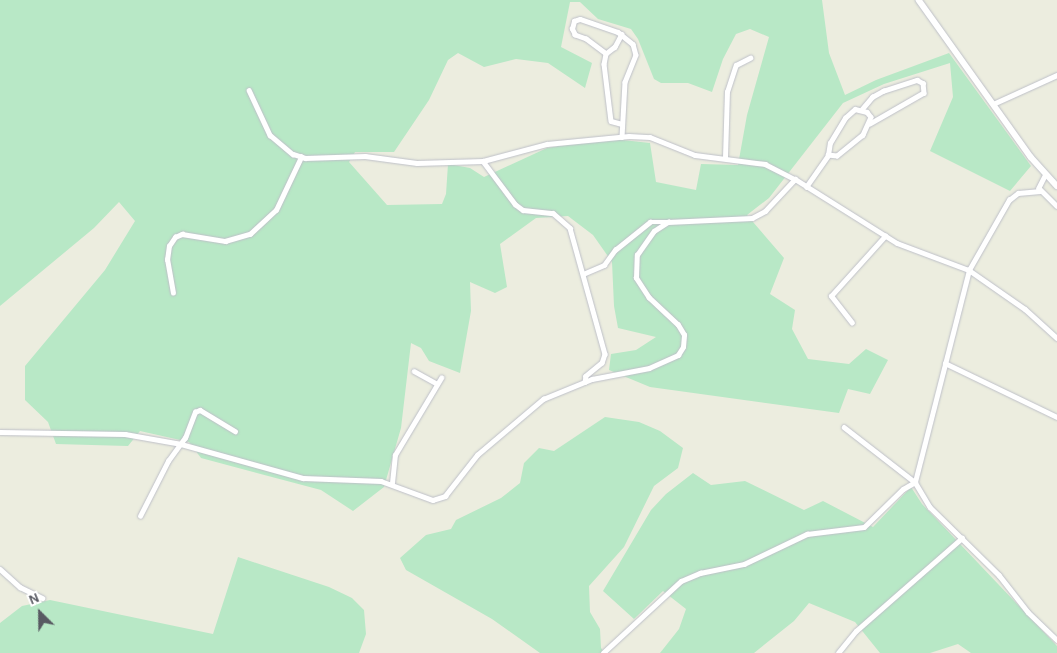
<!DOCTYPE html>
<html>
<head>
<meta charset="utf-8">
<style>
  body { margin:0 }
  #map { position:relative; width:1057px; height:653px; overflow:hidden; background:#eceddf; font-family:Karla,sans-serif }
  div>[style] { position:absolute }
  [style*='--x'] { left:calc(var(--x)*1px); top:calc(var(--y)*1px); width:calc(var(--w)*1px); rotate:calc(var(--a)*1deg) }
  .green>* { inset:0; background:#b8e8c6 }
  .roads { filter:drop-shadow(0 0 1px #bec0c8) drop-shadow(0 0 1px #bec0c8) }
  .minor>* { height:4.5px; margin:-2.25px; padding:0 2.25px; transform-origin:2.25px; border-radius:2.25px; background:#fff }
  .tertiary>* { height:5.5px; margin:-2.75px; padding:0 2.75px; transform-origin:2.75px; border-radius:2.75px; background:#fff }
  span { translate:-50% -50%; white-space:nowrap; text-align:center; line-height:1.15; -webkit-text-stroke:4px #fff; paint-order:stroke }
  .north { position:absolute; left:15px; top:588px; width:50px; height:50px; -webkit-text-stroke:4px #fff; paint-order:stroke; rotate:337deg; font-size:14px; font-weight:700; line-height:20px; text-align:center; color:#585a62 }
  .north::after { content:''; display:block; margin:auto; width:18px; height:22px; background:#585a62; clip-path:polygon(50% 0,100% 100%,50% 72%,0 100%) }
</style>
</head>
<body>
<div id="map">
  <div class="green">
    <i style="clip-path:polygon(evenodd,0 0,822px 0,829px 53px,845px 95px,876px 80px,949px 53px,1031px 166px,1010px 191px,930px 151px,953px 97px,950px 63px,884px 84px,843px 103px,769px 198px,747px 215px,784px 258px,770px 294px,795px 310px,792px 329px,808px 359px,849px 364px,866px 349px,888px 360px,870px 394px,848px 389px,839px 413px,650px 387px,609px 370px,611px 354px,636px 350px,656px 337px,618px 328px,614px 306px,612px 262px,593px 235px,568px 216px,536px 218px,500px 244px,507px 287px,495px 293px,470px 282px,471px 311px,460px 373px,429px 361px,421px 348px,411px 343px,401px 428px,384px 487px,353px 511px,321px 490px,201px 458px,189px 442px,140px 431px,128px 446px,56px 444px,48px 422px,25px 400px,25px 366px,105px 270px,135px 221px,119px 202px,94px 228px,0 306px,0 0,570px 2px,580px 2px,598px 19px,631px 29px,638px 39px,654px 79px,661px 83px,688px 83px,712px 92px,723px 59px,736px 34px,750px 29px,769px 37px,747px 115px,738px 165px,701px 164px,696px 190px,656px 182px,650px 143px,604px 138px,547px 148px,484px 177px,470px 168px,448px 164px,446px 194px,442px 204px,387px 205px,349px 162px,355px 152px,394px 152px,429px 100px,448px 60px,458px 53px,484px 67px,516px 59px,548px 63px,585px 88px,592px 63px,561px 47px,570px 2px)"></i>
    <i style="clip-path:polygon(605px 417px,639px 422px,660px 431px,683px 448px,678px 468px,654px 486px,624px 547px,589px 586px,590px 612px,600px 629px,601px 648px,605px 653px,540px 653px,492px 619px,406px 570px,400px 558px,426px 535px,451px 529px,456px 520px,501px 498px,520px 483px,524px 463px,539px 448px,554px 451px)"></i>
    <i style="clip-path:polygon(693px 473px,711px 485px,745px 481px,804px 510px,823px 501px,873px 527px,911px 487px,922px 504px,1057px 646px,1057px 653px,971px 653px,958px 644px,930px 653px,880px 653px,855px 622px,809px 603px,794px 621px,754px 653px,660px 653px,679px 629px,686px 609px,663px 591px,634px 619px,603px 591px,651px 510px,666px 494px)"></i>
    <i style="clip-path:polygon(238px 557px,329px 587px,352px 598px,364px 610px,366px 634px,359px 653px,0 653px,0 623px,22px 606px,50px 600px,213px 634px)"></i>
  </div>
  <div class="roads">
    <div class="minor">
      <i style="--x:622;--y:34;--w:15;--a:118"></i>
      <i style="--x:615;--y:47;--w:11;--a:142"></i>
      <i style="--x:606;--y:54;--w:10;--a:101"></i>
      <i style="--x:604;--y:64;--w:57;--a:83"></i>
      <i style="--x:611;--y:121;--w:11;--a:15"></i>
      <i style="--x:606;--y:54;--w:25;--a:-143"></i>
      <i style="--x:586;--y:39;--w:12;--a:-160"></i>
      <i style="--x:575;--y:35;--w:7;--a:-117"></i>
      <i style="--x:572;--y:29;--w:8;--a:-76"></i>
      <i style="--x:574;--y:21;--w:6;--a:-18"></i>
      <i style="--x:580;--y:19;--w:40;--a:18.9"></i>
      <i style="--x:618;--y:32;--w:19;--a:39"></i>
      <i style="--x:633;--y:44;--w:11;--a:75"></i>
      <i style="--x:636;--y:55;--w:29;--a:112"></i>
      <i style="--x:625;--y:82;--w:55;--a:93.1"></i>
      <i style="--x:249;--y:90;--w:50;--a:65"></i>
      <i style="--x:270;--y:135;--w:30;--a:40"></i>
      <i style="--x:293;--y:154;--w:13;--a:18"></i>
      <i style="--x:305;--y:158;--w:60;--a:-1.9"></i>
      <i style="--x:365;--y:156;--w:52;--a:7.7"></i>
      <i style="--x:417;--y:163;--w:66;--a:-1.7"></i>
      <i style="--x:483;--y:161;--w:66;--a:-14.9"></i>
      <i style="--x:547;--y:144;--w:82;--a:-5.6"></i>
      <i style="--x:629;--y:136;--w:21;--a:3"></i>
      <i style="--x:650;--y:137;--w:48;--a:21.8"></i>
      <i style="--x:695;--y:155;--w:71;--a:7.3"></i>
      <i style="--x:765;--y:164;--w:34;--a:27"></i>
      <i style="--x:795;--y:179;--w:120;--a:32.1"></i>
      <i style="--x:897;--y:243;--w:77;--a:20.6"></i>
      <i style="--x:969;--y:270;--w:68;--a:34.9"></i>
      <i style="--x:1025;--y:309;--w:43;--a:42.2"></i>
      <i style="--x:993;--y:104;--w:70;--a:-24.4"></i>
      <i style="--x:862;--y:109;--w:16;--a:-50"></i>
      <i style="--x:872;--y:97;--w:13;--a:-29"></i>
      <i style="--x:883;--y:91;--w:36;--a:-18"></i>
      <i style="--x:917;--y:80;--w:7;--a:27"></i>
      <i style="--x:923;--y:83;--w:10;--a:84"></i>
      <i style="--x:924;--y:93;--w:62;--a:150.1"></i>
      <i style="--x:725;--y:158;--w:66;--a:-88.3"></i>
      <i style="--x:727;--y:92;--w:28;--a:-72"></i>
      <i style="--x:736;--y:65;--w:16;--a:-27"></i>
      <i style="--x:483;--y:161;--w:54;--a:53.3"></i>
      <i style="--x:515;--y:204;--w:10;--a:37"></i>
      <i style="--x:523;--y:210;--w:30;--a:6"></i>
      <i style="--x:553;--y:213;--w:23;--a:41"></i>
      <i style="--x:570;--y:228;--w:131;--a:74.5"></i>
      <i style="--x:605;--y:354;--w:9;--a:108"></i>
      <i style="--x:602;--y:363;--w:21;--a:141"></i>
      <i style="--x:586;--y:376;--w:6;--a:99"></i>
      <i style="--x:1046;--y:174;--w:16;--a:117"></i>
      <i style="--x:1039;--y:188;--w:25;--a:45"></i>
      <i style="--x:806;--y:187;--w:39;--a:-55"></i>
      <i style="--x:828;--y:155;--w:12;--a:-81"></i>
      <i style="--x:830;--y:143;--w:29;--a:-59"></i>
      <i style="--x:845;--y:118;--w:13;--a:-42"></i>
      <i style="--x:855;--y:109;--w:12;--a:14"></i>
      <i style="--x:867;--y:112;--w:6;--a:51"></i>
      <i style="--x:871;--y:117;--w:20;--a:114"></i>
      <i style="--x:863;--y:135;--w:33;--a:141"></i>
      <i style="--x:837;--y:156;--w:9;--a:-174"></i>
      <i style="--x:583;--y:274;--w:23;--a:-23"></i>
      <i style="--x:604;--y:265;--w:19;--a:-54"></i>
      <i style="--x:615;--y:250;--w:45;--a:-38.7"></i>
      <i style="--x:650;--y:222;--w:18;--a:0"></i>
      <i style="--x:173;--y:293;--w:34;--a:-100"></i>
      <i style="--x:167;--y:260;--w:14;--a:-82"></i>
      <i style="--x:169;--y:246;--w:11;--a:-56"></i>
      <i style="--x:175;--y:237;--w:8;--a:-23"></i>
      <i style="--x:182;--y:234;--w:44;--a:9.2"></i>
      <i style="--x:225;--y:241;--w:26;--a:-16"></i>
      <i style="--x:250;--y:234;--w:35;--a:-43"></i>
      <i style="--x:276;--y:210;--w:59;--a:-64.7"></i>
      <i style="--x:852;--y:323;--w:34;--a:-128"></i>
      <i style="--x:831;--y:296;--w:81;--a:-48"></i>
      <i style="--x:945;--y:363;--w:124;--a:25.7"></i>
      <i style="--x:414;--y:371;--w:26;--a:29"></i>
      <i style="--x:844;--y:427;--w:90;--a:37.8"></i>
      <i style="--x:915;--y:482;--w:29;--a:59"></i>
      <i style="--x:930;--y:507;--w:97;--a:44.6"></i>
      <i style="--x:999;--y:575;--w:47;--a:51.9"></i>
      <i style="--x:1028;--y:612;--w:40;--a:44"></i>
      <i style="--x:0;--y:432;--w:125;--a:0.9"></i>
      <i style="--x:125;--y:434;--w:57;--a:10.1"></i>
      <i style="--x:181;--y:444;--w:127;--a:15.6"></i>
      <i style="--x:303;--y:478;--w:78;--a:2.2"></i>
      <i style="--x:381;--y:481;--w:55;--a:20.1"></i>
      <i style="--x:433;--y:500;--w:13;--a:-18"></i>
      <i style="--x:445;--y:496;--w:52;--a:-52"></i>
      <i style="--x:477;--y:455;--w:87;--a:-40.3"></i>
      <i style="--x:543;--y:399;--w:53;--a:-22.2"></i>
      <i style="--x:592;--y:379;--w:58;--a:-10.9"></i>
      <i style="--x:649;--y:368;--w:32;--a:-24"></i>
      <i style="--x:678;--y:355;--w:9;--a:-58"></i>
      <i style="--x:683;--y:347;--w:12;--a:-85"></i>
      <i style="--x:684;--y:335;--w:12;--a:-121"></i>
      <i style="--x:678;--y:325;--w:40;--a:-137"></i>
      <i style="--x:649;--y:298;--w:24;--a:-123"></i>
      <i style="--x:636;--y:278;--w:23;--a:-88"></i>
      <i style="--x:637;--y:255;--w:29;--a:-55"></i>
      <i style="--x:654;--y:231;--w:17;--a:-33"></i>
      <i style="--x:668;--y:222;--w:84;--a:-2.7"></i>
      <i style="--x:752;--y:218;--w:15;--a:-28"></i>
      <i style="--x:765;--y:211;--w:44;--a:-46.8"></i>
      <i style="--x:915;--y:482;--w:219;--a:-75.7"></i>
      <i style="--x:969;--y:270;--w:81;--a:-60.3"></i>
      <i style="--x:1009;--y:200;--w:11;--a:-38"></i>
      <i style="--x:1018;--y:193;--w:22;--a:-5"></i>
      <i style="--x:392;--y:483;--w:28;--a:-84"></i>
      <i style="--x:395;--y:455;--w:90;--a:-59.1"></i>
      <i style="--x:140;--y:516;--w:62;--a:-63"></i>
      <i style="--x:168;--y:461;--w:29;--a:-54"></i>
      <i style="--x:185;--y:438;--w:28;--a:-69"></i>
      <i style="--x:195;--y:412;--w:5;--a:-22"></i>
      <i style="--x:200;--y:410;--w:41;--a:31"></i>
      <i style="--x:0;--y:569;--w:27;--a:42"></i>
      <i style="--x:20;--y:587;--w:25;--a:26"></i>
      <i style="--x:603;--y:653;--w:106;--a:-42.7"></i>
      <i style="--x:681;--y:581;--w:21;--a:-23"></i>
      <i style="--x:700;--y:573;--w:45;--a:-11.6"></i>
      <i style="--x:744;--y:564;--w:70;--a:-25.5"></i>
      <i style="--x:807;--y:534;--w:57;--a:-7"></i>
      <i style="--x:864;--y:527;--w:54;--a:-44.3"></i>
      <i style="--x:903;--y:489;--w:14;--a:-30"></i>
      <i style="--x:838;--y:653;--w:28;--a:-51"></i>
      <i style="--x:856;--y:631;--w:141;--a:-41.3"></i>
    </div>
    <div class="tertiary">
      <i style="--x:919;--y:0;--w:193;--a:54.5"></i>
      <i style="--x:1031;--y:157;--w:39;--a:48"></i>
    </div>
  </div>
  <div class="north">N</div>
</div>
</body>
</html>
